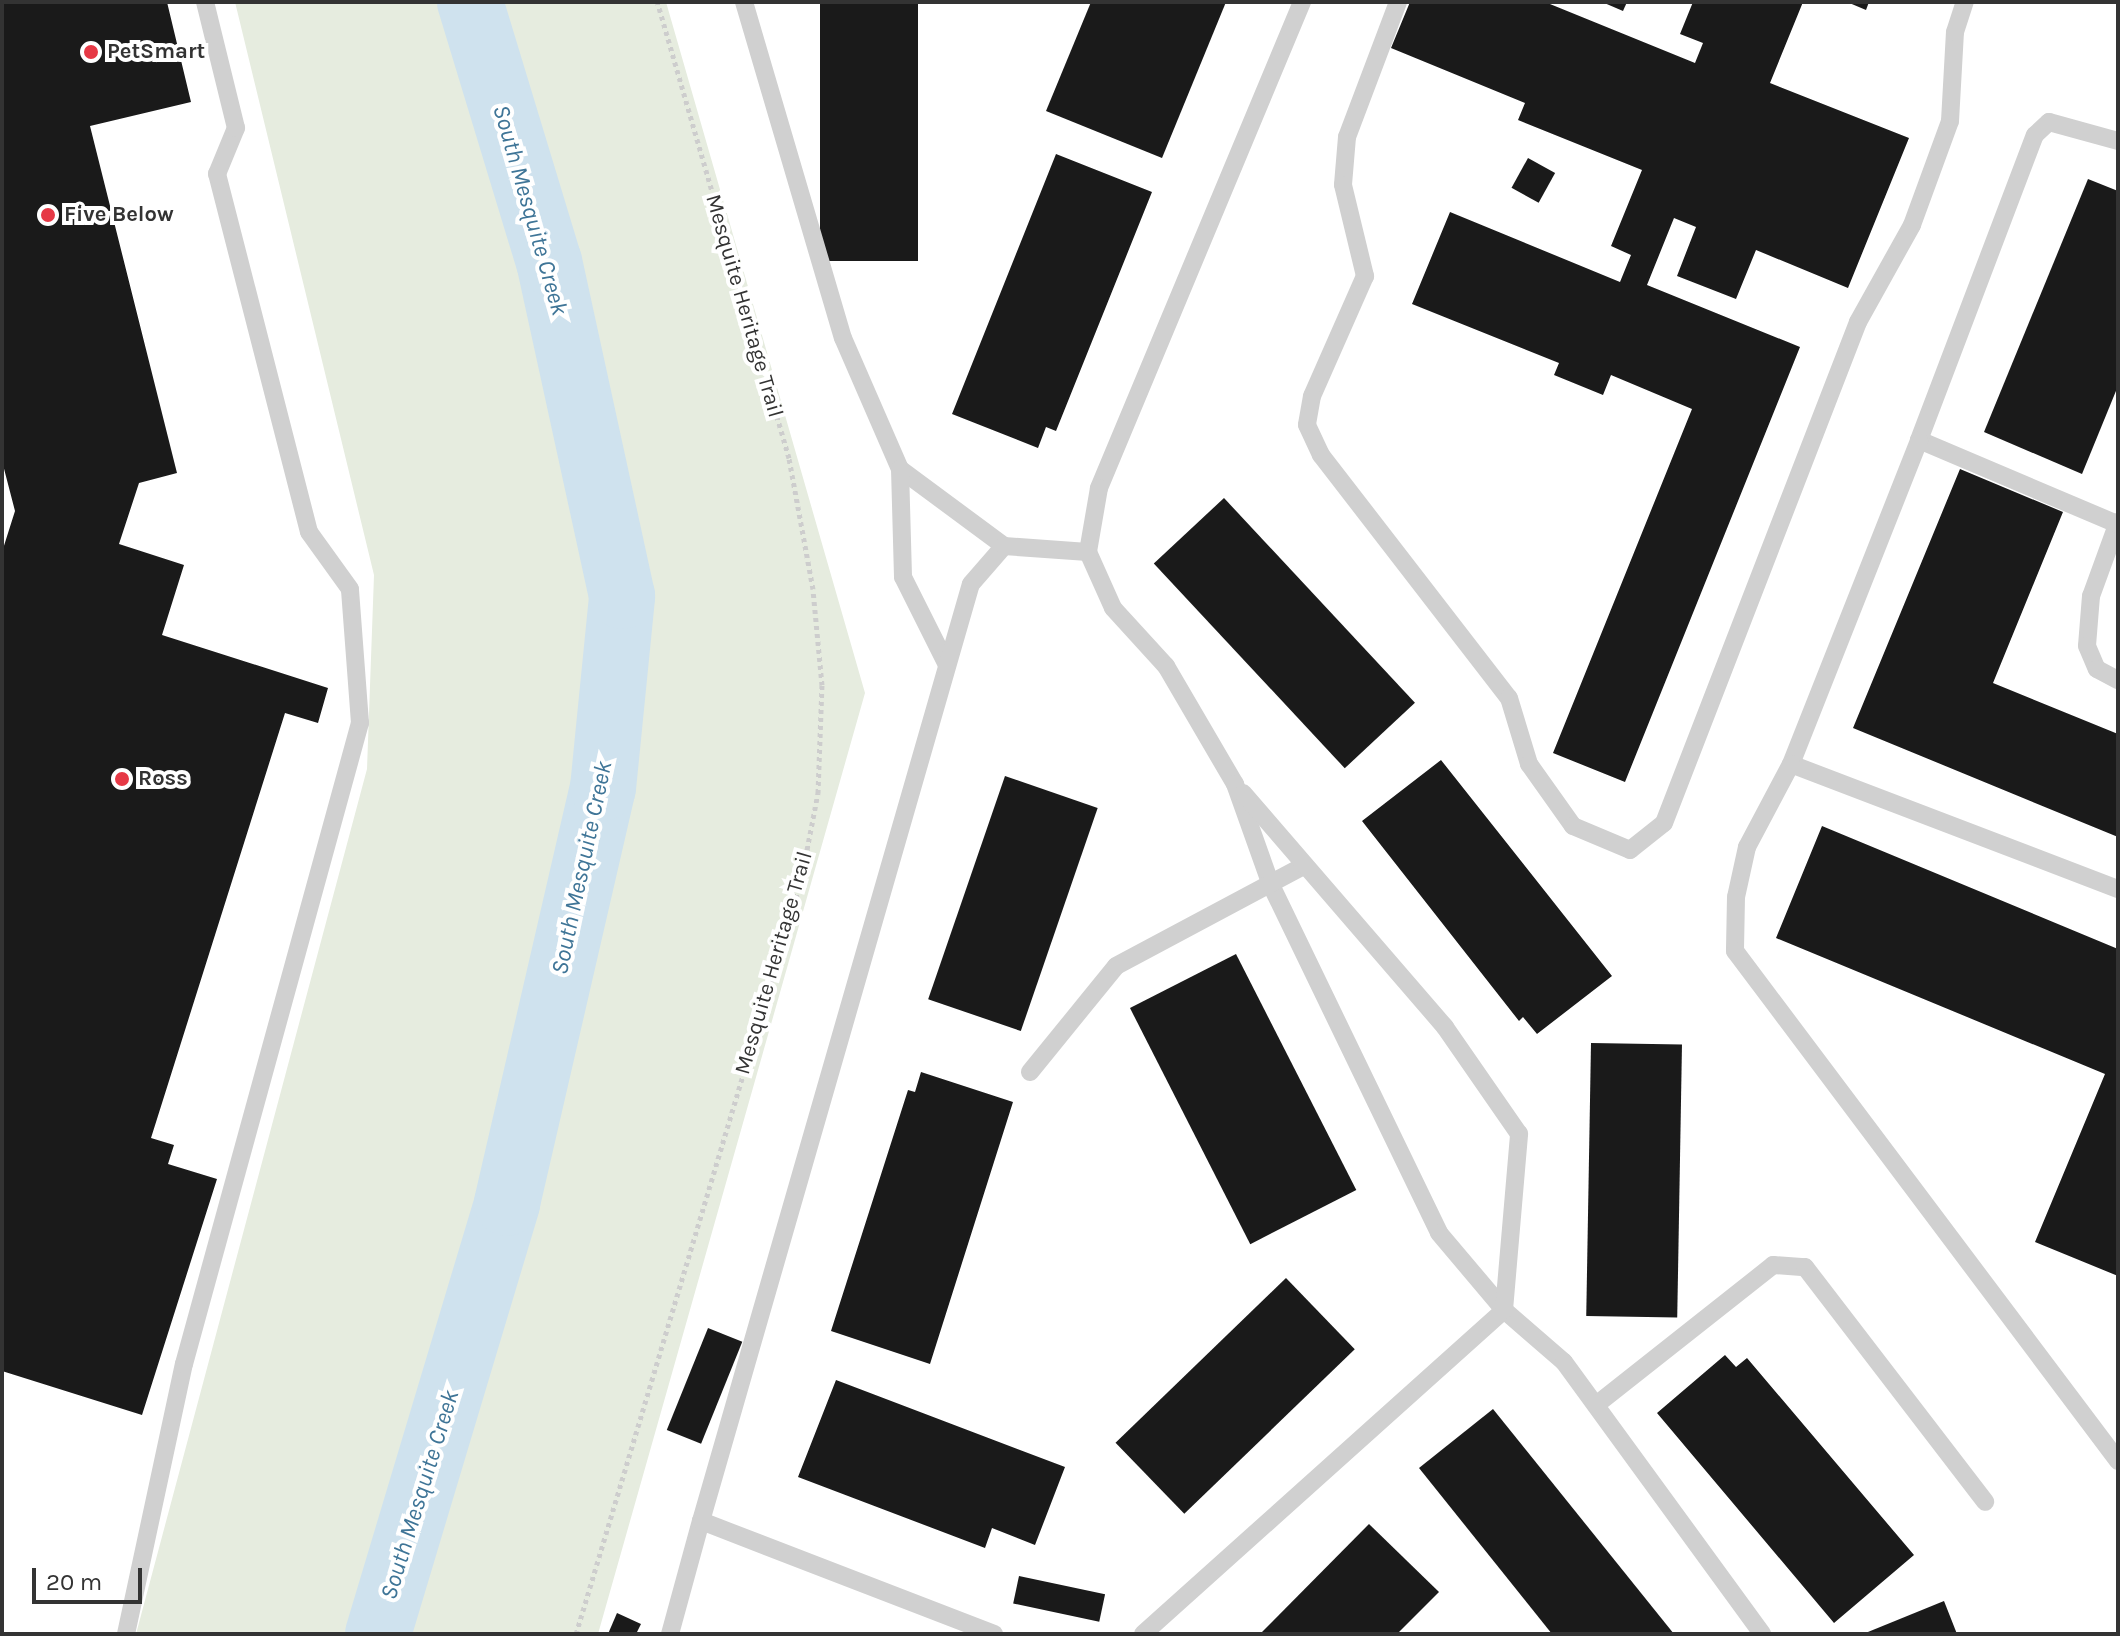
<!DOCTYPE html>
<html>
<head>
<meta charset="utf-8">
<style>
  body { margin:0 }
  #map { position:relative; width:2120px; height:1636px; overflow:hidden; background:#fff; font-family:Karla,sans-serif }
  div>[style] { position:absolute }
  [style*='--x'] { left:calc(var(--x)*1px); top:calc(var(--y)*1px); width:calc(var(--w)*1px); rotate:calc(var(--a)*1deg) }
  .green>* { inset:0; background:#e6ecdf }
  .river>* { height:66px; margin:-33px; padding:0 33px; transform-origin:33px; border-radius:33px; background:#cfe2ee }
  .building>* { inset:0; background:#1a1a1a; transform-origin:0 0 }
  .path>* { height:5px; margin-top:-2.5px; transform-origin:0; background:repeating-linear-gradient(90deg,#cdcdcd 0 4px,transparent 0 8px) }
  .lane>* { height:18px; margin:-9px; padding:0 9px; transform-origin:9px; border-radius:9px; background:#d0d0d0 }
  .dots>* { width:22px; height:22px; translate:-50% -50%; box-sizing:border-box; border:4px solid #fff; border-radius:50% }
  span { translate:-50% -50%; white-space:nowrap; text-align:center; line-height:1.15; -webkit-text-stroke:8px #fff; paint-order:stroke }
  .poi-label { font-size:22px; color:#333; font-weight:700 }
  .left { translate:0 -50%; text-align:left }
  .street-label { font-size:22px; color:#333 }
  .water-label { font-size:24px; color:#3f7597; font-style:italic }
  .frame { position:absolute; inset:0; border:4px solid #333; pointer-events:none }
  .scale { position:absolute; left:32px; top:1568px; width:110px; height:36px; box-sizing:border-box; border:4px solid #333; border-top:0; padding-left:10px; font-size:24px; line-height:28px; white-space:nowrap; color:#333; -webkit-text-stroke:6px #fff; paint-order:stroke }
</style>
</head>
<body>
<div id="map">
  <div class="green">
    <i style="clip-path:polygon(235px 2px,666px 2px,865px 693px,598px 1634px,136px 1634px,367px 769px,374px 575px)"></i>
  </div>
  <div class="river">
    <i style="--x:378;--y:1634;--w:450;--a:-73.3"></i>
    <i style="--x:507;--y:1203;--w:426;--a:-77"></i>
    <i style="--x:603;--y:788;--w:193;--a:-84.3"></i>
    <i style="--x:622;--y:596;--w:342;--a:-102.3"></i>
    <i style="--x:549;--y:262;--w:272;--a:-106.9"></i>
  </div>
  <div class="building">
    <i style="clip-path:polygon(2px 2px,167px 2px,191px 102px,90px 126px,177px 473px,139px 483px,119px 544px,184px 565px,162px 635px,328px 688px,318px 723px,285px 713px,151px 1138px,174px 1145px,168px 1164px,217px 1179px,142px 1415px,2px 1371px,2px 552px,15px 511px,2px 461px)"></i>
    <i style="left:820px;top:2px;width:98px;height:259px"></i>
    <i style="clip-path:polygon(1091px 2px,1226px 2px,1162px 158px,1046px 111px)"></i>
    <i style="clip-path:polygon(1410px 2px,1545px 2px,1695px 63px,1703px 43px,1680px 34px,1693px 2px,1803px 2px,1770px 83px,1909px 138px,1848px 288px,1756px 250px,1736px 299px,1677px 276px,1696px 227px,1674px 218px,1647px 285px,1800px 347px,1625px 782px,1553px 753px,1692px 409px,1611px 375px,1603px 395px,1554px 375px,1559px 363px,1412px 304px,1450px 212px,1620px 282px,1631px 255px,1611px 246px,1642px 170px,1518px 120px,1525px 103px,1391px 48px)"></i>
    <i style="clip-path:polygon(1602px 2px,1627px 2px,1623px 11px)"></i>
    <i style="clip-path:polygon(1847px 2px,1869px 2px,1866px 10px)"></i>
    <i style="clip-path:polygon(1056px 154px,1152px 192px,1056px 431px,1046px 427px,1038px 448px,952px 414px)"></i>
    <i style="left:1528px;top:158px;width:31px;height:34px;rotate:29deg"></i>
    <i style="clip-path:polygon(2088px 179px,2118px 191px,2118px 386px,2082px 474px,1984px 432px)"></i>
    <i style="clip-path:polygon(1960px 469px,2063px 512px,1993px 683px,2118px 734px,2118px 837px,1853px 728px)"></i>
    <i style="left:1224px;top:498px;width:280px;height:96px;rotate:47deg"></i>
    <i style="clip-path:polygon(1441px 760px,1612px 976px,1537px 1034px,1523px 1017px,1519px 1021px,1362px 821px)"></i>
    <i style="left:1005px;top:776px;width:98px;height:236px;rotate:19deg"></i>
    <i style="clip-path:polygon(1822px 826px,2118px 949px,2118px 1276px,2035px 1242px,2105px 1074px,1776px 938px)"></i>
    <i style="left:1236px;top:954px;width:265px;height:119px;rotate:63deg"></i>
    <i style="left:1591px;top:1043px;width:91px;height:273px;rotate:1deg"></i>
    <i style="clip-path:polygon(921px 1072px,1013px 1102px,930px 1364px,831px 1331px,908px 1090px,915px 1092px)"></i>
    <i style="left:1286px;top:1278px;width:99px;height:237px;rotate:46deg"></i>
    <i style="left:708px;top:1328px;width:37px;height:110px;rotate:22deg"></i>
    <i style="clip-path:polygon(1725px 1355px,1736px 1367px,1747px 1358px,1914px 1555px,1834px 1623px,1657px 1413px)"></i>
    <i style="clip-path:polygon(836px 1380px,1065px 1467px,1035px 1545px,992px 1528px,985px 1548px,798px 1477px)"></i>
    <i style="clip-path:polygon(1493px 1409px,1674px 1634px,1552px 1634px,1419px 1468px)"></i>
    <i style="clip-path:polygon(1369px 1524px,1439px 1592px,1397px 1634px,1260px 1634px)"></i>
    <i style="left:1019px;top:1576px;width:88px;height:28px;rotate:12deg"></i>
    <i style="clip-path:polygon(1944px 1601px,1957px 1634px,1863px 1634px)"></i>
    <i style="clip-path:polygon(617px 1613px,641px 1624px,636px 1634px,608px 1634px)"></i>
  </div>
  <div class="path">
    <i style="--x:576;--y:1634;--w:786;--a:-73.36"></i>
    <i style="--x:801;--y:881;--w:90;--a:-79.1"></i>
    <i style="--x:818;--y:793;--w:108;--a:-87.9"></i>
    <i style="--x:822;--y:685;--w:96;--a:-95.4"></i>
    <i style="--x:813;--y:589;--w:133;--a:-100.4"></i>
    <i style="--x:789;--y:458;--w:475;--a:-106.1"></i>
  </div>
  <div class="lane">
    <i style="--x:744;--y:2;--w:350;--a:73.6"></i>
    <i style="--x:843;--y:338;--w:143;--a:66.5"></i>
    <i style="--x:900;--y:469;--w:129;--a:36.5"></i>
    <i style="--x:1302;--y:2;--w:527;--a:112.67"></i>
    <i style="--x:1099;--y:488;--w:65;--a:99.8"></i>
    <i style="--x:1088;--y:552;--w:61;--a:65.9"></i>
    <i style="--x:1113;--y:608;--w:79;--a:47.6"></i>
    <i style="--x:1166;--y:666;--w:137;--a:59.7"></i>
    <i style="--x:1235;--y:784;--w:107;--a:70.4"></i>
    <i style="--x:1271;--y:885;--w:386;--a:64.2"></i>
    <i style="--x:1439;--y:1233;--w:101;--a:49.8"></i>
    <i style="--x:1504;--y:1310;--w:79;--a:40.9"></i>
    <i style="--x:1564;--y:1362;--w:336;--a:53.9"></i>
    <i style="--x:1398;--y:2;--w:144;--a:110.7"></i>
    <i style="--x:1347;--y:137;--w:48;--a:94.8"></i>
    <i style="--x:1343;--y:185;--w:94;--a:76.4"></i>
    <i style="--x:1365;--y:276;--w:131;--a:113.8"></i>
    <i style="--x:1312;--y:396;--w:29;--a:100"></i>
    <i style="--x:1307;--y:425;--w:33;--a:65"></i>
    <i style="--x:1321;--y:455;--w:307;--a:52.3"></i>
    <i style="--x:1509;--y:698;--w:69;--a:73.1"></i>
    <i style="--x:1529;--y:764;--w:76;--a:54.6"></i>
    <i style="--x:1573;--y:826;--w:62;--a:22.8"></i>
    <i style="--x:1630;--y:850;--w:43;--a:-38.5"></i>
    <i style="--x:1664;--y:823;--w:537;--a:-68.83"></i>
    <i style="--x:1858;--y:322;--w:111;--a:-60.9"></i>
    <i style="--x:1912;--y:225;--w:111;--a:-69.9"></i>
    <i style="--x:1950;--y:121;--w:89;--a:-86.8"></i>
    <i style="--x:1955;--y:32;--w:32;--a:-72"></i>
    <i style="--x:900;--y:469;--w:108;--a:88.4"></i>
    <i style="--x:903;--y:577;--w:98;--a:63.4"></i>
    <i style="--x:2118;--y:522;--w:79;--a:110"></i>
    <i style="--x:2091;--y:596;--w:50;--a:94.6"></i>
    <i style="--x:2087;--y:646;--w:25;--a:67"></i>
    <i style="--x:2097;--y:669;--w:24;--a:28"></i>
    <i style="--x:2117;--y:524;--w:215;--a:-157"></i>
    <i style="--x:1919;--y:440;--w:326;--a:-69.2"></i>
    <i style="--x:2035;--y:135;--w:19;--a:-43"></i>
    <i style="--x:2049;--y:122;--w:72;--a:15.4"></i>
    <i style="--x:1791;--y:764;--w:348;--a:-68.4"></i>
    <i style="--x:2118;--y:889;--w:350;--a:-159.1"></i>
    <i style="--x:1791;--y:764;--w:94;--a:117.9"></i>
    <i style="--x:1747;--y:847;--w:51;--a:102.4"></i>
    <i style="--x:1736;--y:897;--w:54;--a:91.1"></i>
    <i style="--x:1735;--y:951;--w:638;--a:53.09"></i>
    <i style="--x:1030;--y:1072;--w:136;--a:-50.9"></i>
    <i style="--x:1116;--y:966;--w:214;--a:-28.1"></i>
    <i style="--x:1596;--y:1405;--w:226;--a:-38.3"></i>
    <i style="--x:1773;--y:1265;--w:32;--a:4"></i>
    <i style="--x:1805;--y:1267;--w:296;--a:52.5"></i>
    <i style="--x:126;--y:1634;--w:276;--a:-77.9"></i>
    <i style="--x:184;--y:1364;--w:665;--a:-74.65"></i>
    <i style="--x:360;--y:723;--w:134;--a:-94.3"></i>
    <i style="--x:350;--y:589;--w:70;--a:-125.7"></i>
    <i style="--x:309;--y:532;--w:370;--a:-104.4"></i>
    <i style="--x:217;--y:174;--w:50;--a:-67.6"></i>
    <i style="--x:236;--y:128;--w:130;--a:-103.8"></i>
    <i style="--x:670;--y:1634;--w:117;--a:-74.7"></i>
    <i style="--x:994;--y:1634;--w:314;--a:-158.9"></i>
    <i style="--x:701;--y:1521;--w:975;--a:-73.93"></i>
    <i style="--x:971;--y:584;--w:50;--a:-49"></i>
    <i style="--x:1004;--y:546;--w:84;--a:4.1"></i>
    <i style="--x:1143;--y:1634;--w:485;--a:-41.9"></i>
    <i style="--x:1504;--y:1310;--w:177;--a:-85.1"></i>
    <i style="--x:1519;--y:1134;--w:130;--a:-124.7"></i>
    <i style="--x:1445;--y:1027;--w:309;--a:-130.8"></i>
  </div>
  <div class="dots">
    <i style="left:91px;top:52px;background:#e63946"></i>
    <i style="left:48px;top:215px;background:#e63946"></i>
    <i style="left:122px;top:779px;background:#e63946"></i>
  </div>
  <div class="poi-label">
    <span class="left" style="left:107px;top:52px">PetSmart</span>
    <span class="left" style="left:64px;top:215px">Five Below</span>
    <span class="left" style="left:138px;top:779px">Ross</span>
  </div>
  <div class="street-label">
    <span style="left:744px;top:306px;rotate:74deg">Mesquite Heritage Trail</span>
    <span style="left:774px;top:963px;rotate:-74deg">Mesquite Heritage Trail</span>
  </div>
  <div class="water-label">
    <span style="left:530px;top:210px;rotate:74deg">South Mesquite Creek</span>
    <span style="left:582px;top:868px;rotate:-78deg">South Mesquite Creek</span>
    <span style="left:420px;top:1495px;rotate:-73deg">South Mesquite Creek</span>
  </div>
  <div class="frame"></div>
  <div class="scale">20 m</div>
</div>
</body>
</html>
